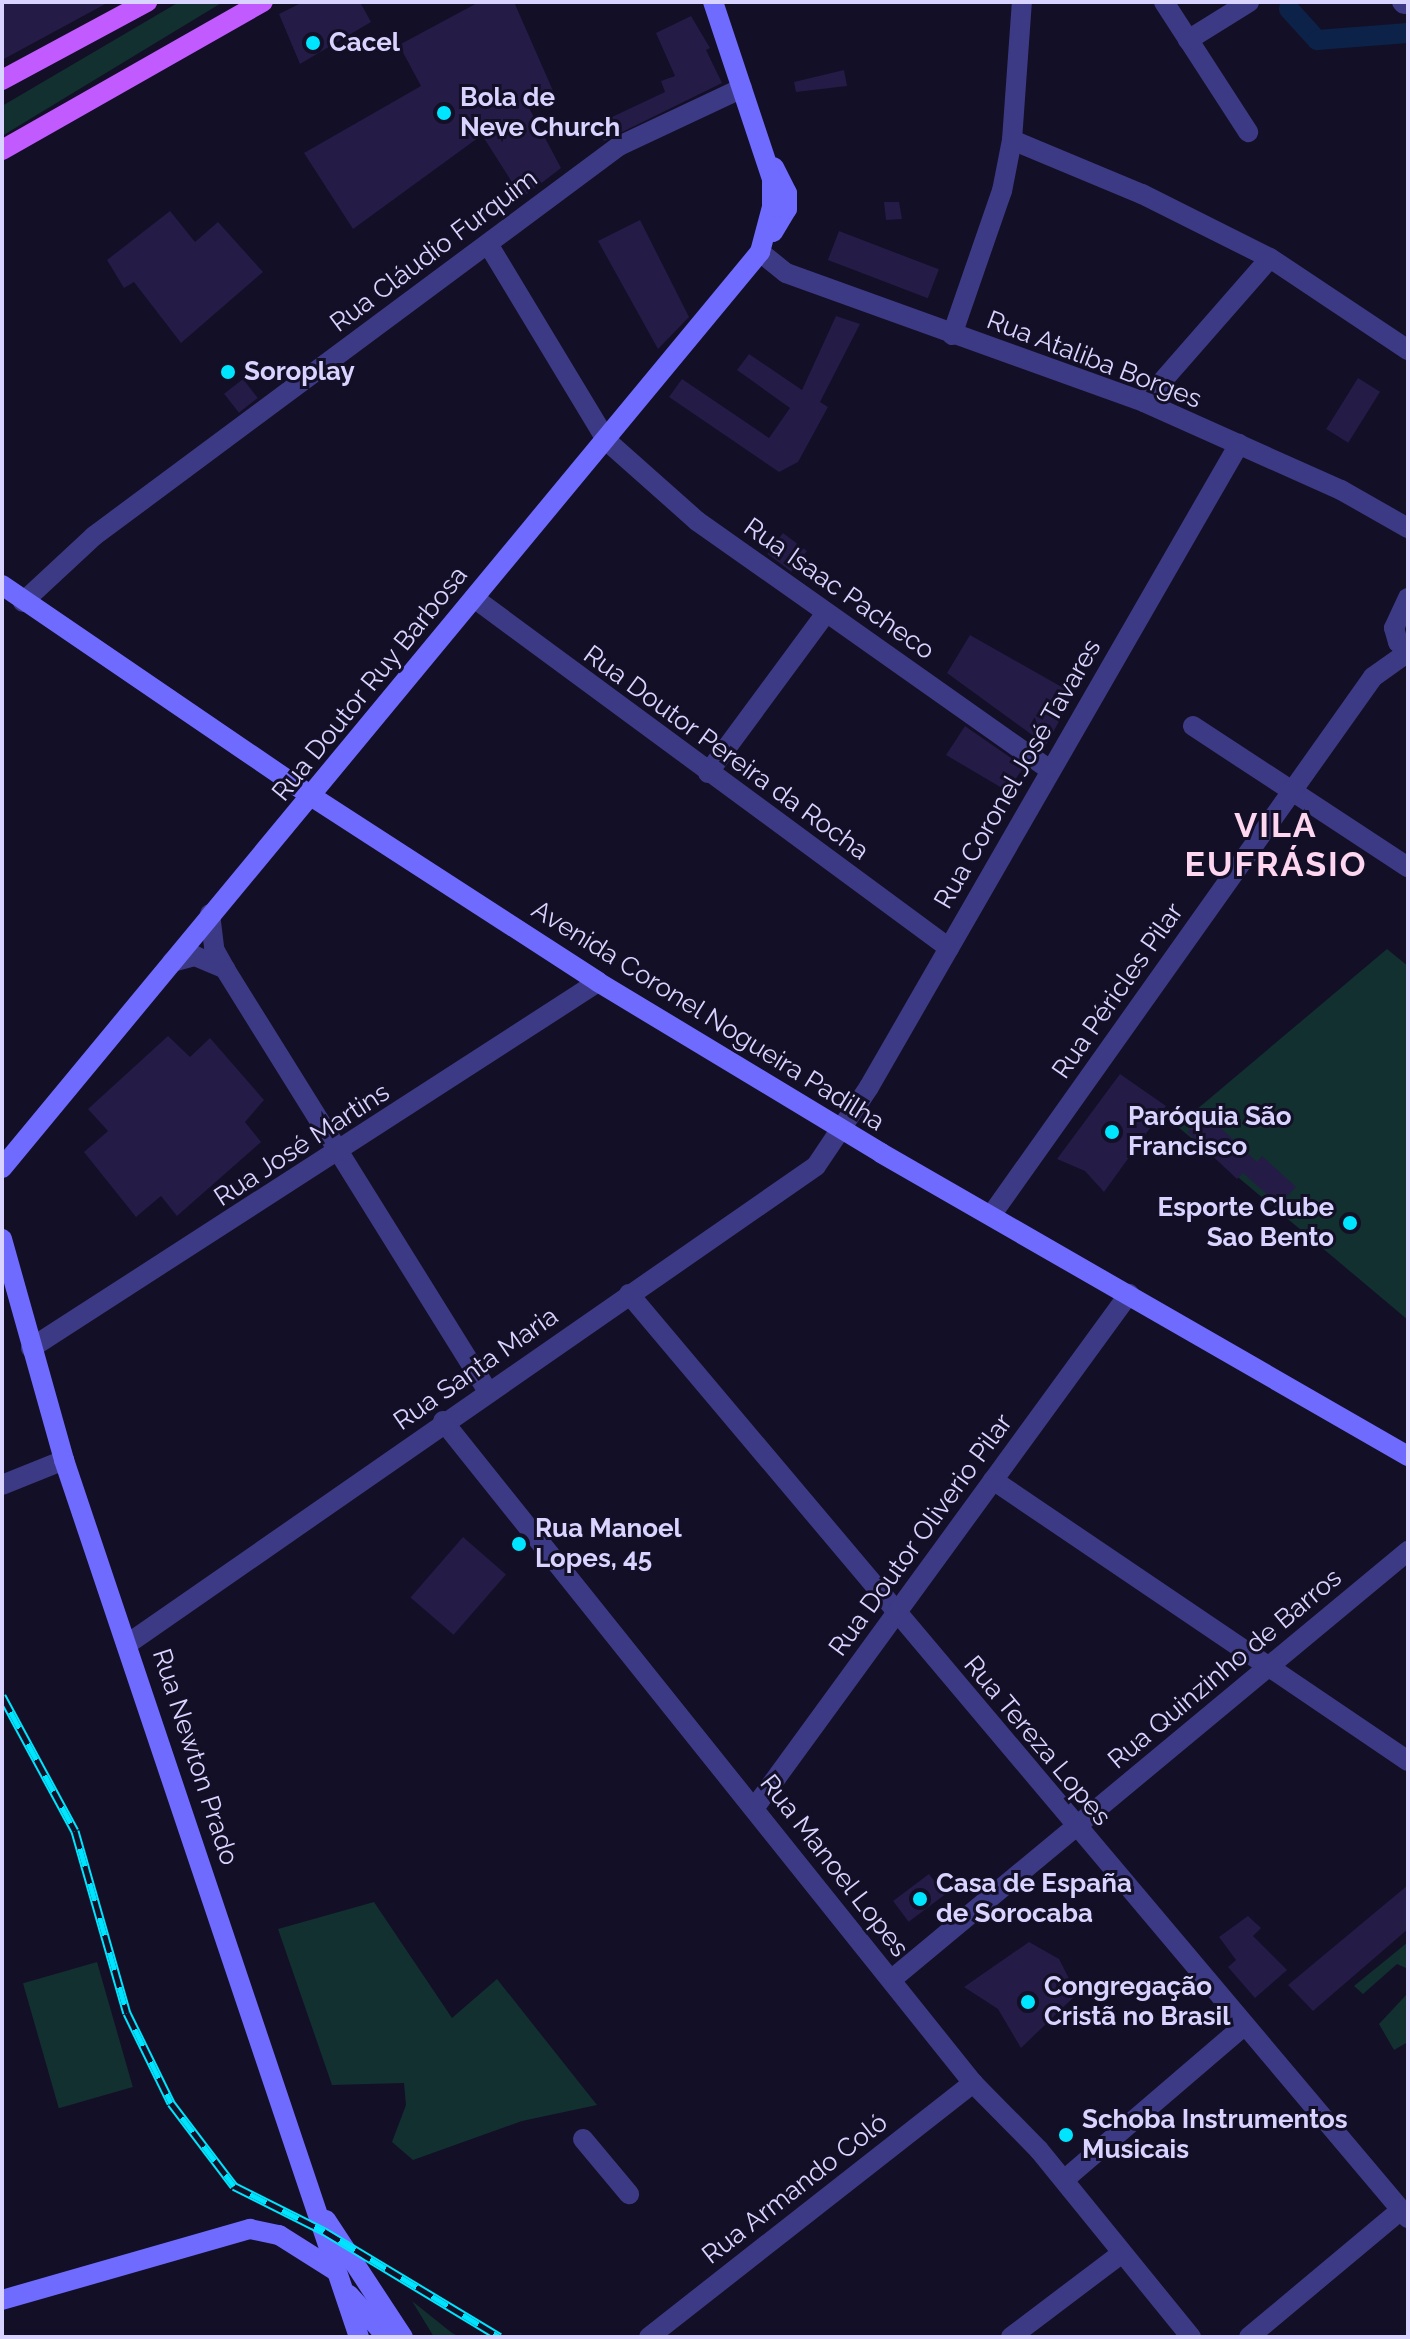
<!DOCTYPE html>
<html>
<head>
<meta charset="utf-8">
<style>
  body { margin:0 }
  #map { position:relative; width:1410px; height:2339px; overflow:hidden; background:#130f26; font-family:Raleway,sans-serif }
  div>[style] { position:absolute }
  [style*='--x'] { left:calc(var(--x)*1px); top:calc(var(--y)*1px); width:calc(var(--w)*1px); rotate:calc(var(--a)*1deg) }
  .green>* { inset:0; background:#12302f; transform-origin:0 0 }
  .canal>* { height:20px; margin:-10px; padding:0 10px; transform-origin:10px; border-radius:10px; background:#0c2248 }
  .building>* { inset:0; background:#241b47; transform-origin:0 0 }
  .street>* { height:20px; margin:-10px; padding:0 10px; transform-origin:10px; border-radius:10px; background:#3d3a85 }
  .secondary>* { height:20px; margin:-10px; padding:0 10px; transform-origin:10px; border-radius:10px; background:#6f6bff }
  .primary>* { height:20px; margin:-10px; padding:0 10px; transform-origin:10px; border-radius:10px; background:#c25bff }
  .rail>* { height:9px; margin-top:-4.5px; transform-origin:0; background:repeating-linear-gradient(90deg,#130f26 0 18px,#00e5ff 0 36px); box-sizing:border-box; border-block:2px solid #00e5ff }
  .dots>* { width:22px; height:22px; translate:-50% -50%; box-sizing:border-box; border:4px solid #130f26; border-radius:50% }
  span { translate:-50% -50%; white-space:nowrap; text-align:center; line-height:1.15; -webkit-text-stroke:6px #130f26; paint-order:stroke }
  .poi-label { font-size:26px; color:#d9d4ff; font-weight:700 }
  .left { translate:0 -50%; text-align:left }
  .right { translate:-100% -50%; text-align:right }
  .street-label { font-size:26px; color:#d9d4ff }
  .district-label { font-size:34px; color:#ffd6f0; font-weight:700; letter-spacing:2px }
  .frame { position:absolute; inset:0; border:4px solid #d9d4ff; pointer-events:none }
</style>
</head>
<body>
<div id="map">
  <div class="green">
    <i style="clip-path:polygon(179px 2px,223px 2px,2px 136px,2px 106px)"></i>
    <i style="clip-path:polygon(1387px 949px,1408px 966px,1408px 1320px,1177px 1126px)"></i>
    <i style="clip-path:polygon(374px 1902px,452px 2018px,497px 1979px,597px 2105px,522px 2121px,413px 2160px,392px 2142px,406px 2105px,404px 2083px,332px 2085px,278px 1929px)"></i>
    <i style="clip-path:polygon(1408px 1942px,1408px 1969px,1397px 1964px,1363px 1994px,1354px 1986px)"></i>
    <i style="left:97px;top:1962px;width:130px;height:77px;rotate:74deg"></i>
    <i style="clip-path:polygon(1408px 1993px,1408px 2042px,1394px 2050px,1379px 2024px)"></i>
    <i style="clip-path:polygon(412px 2301px,452px 2333px,460px 2337px,434px 2337px)"></i>
  </div>
  <div class="canal">
    <i style="--x:1289;--y:9;--w:42;--a:47.9"></i>
    <i style="--x:1317;--y:40;--w:91;--a:-4.4"></i>
  </div>
  <div class="building">
    <i style="clip-path:polygon(2px 2px,109px 2px,2px 60px)"></i>
    <i style="clip-path:polygon(303px 2px,360px 2px,371px 22px,300px 64px,279px 14px)"></i>
    <i style="clip-path:polygon(479px 2px,514px 2px,554px 93px,528px 106px,561px 168px,522px 198px,482px 135px,353px 229px,304px 153px,421px 86px,399px 45px)"></i>
    <i style="clip-path:polygon(691px 16px,710px 48px,706px 50px,722px 83px,604px 141px,595px 125px,665px 92px,661px 81px,675px 76px,656px 33px)"></i>
    <i style="clip-path:polygon(844px 70px,847px 86px,796px 92px,794px 82px)"></i>
    <i style="clip-path:polygon(884px 202px,899px 202px,902px 219px,886px 220px)"></i>
    <i style="clip-path:polygon(170px 211px,195px 242px,218px 222px,263px 272px,181px 343px,134px 282px,124px 288px,107px 260px)"></i>
    <i style="clip-path:polygon(640px 220px,689px 317px,658px 349px,598px 241px)"></i>
    <i style="left:839px;top:231px;width:107px;height:31px;rotate:21deg"></i>
    <i style="clip-path:polygon(836px 316px,860px 324px,820px 402px,828px 407px,798px 462px,779px 472px,669px 397px,682px 379px,769px 438px,790px 408px,737px 370px,749px 354px,802px 390px)"></i>
    <i style="left:1358px;top:378px;width:26px;height:60px;rotate:32deg"></i>
    <i style="left:243px;top:379px;width:24px;height:24px;rotate:52deg"></i>
    <i style="left:783px;top:533px;width:30px;height:26px;rotate:37deg"></i>
    <i style="clip-path:polygon(970px 635px,1074px 694px,1046px 745px,947px 673px)"></i>
    <i style="clip-path:polygon(965px 726px,1024px 767px,1007px 791px,946px 755px)"></i>
    <i style="clip-path:polygon(168px 1036px,190px 1057px,210px 1038px,264px 1100px,245px 1122px,261px 1142px,177px 1216px,161px 1196px,136px 1217px,84px 1152px,108px 1131px,88px 1109px)"></i>
    <i style="clip-path:polygon(1120px 1074px,1166px 1106px,1104px 1192px,1085px 1171px,1057px 1159px)"></i>
    <i style="clip-path:polygon(1205px 1113px,1257px 1162px,1262px 1156px,1296px 1187px,1279px 1205px,1243px 1173px,1237px 1179px,1187px 1132px)"></i>
    <i style="left:463px;top:1537px;width:57px;height:80px;rotate:41deg"></i>
    <i style="left:929px;top:1874px;width:26px;height:45px;rotate:53deg"></i>
    <i style="clip-path:polygon(1408px 1885px,1408px 1929px,1313px 2011px,1288px 1985px)"></i>
    <i style="clip-path:polygon(1248px 1916px,1261px 1928px,1253px 1936px,1287px 1970px,1255px 1998px,1228px 1967px,1236px 1960px,1219px 1937px)"></i>
    <i style="clip-path:polygon(1029px 1942px,1059px 1959px,1077px 1994px,1021px 2048px,998px 2009px,964px 1987px)"></i>
  </div>
  <div class="street">
    <i style="--x:1164;--y:2;--w:155;--a:57.1"></i>
    <i style="--x:1402;--y:2;--w:3;--a:45"></i>
    <i style="--x:1188;--y:40;--w:72;--a:-31.9"></i>
    <i style="--x:1012;--y:140;--w:141;--a:22.6"></i>
    <i style="--x:1142;--y:194;--w:143;--a:26.6"></i>
    <i style="--x:1270;--y:258;--w:166;--a:33.7"></i>
    <i style="--x:488;--y:244;--w:230;--a:58.9"></i>
    <i style="--x:607;--y:441;--w:120;--a:41.6"></i>
    <i style="--x:697;--y:521;--w:431;--a:35.2"></i>
    <i style="--x:760;--y:252;--w:33;--a:39"></i>
    <i style="--x:786;--y:273;--w:381;--a:19.8"></i>
    <i style="--x:1144;--y:402;--w:216;--a:24.1"></i>
    <i style="--x:1341;--y:490;--w:77;--a:29.6"></i>
    <i style="--x:952;--y:335;--w:152;--a:-70.9"></i>
    <i style="--x:1002;--y:191;--w:52;--a:-78.9"></i>
    <i style="--x:1012;--y:140;--w:138;--a:-85.9"></i>
    <i style="--x:1144;--y:402;--w:191;--a:-48.8"></i>
    <i style="--x:474;--y:598;--w:590;--a:36.38"></i>
    <i style="--x:1408;--y:598;--w:33;--a:115"></i>
    <i style="--x:1394;--y:628;--w:15;--a:74"></i>
    <i style="--x:1398;--y:642;--w:13;--a:39"></i>
    <i style="--x:23;--y:602;--w:97;--a:-42.9"></i>
    <i style="--x:94;--y:536;--w:654;--a:-36.61"></i>
    <i style="--x:619;--y:146;--w:136;--a:-25.2"></i>
    <i style="--x:1193;--y:726;--w:257;--a:33.3"></i>
    <i style="--x:708;--y:773;--w:199;--a:-53.6"></i>
    <i style="--x:210;--y:914;--w:35;--a:83"></i>
    <i style="--x:214;--y:949;--w:23;--a:61"></i>
    <i style="--x:225;--y:969;--w:497;--a:58.1"></i>
    <i style="--x:172;--y:962;--w:24;--a:-15"></i>
    <i style="--x:195;--y:956;--w:33;--a:23"></i>
    <i style="--x:992;--y:1214;--w:658;--a:-54.64"></i>
    <i style="--x:1373;--y:677;--w:43;--a:-35.5"></i>
    <i style="--x:629;--y:1294;--w:1209;--a:49.87"></i>
    <i style="--x:31;--y:1348;--w:675;--a:-32.84"></i>
    <i style="--x:443;--y:1421;--w:848;--a:51.32"></i>
    <i style="--x:973;--y:2083;--w:94;--a:45.4"></i>
    <i style="--x:1039;--y:2150;--w:241;--a:50.9"></i>
    <i style="--x:993;--y:1480;--w:501;--a:34.1"></i>
    <i style="--x:2;--y:1485;--w:67;--a:-22"></i>
    <i style="--x:129;--y:1643;--w:836;--a:-34.77"></i>
    <i style="--x:816;--y:1166;--w:95;--a:-56.1"></i>
    <i style="--x:869;--y:1087;--w:742;--a:-60.08"></i>
    <i style="--x:755;--y:1807;--w:635;--a:-53.91"></i>
    <i style="--x:891;--y:1980;--w:672;--a:-39.69"></i>
    <i style="--x:583;--y:2139;--w:72;--a:50.1"></i>
    <i style="--x:1064;--y:2180;--w:238;--a:-40.6"></i>
    <i style="--x:649;--y:2337;--w:412;--a:-38.1"></i>
    <i style="--x:1011;--y:2337;--w:139;--a:-37.1"></i>
    <i style="--x:1249;--y:2337;--w:198;--a:-39.9"></i>
  </div>
  <div class="secondary">
    <i style="--x:773;--y:232;--w:27;--a:-59"></i>
    <i style="--x:787;--y:209;--w:16;--a:-90"></i>
    <i style="--x:787;--y:193;--w:29;--a:-117"></i>
    <i style="--x:2;--y:585;--w:374;--a:34.3"></i>
    <i style="--x:311;--y:796;--w:342;--a:32.9"></i>
    <i style="--x:598;--y:982;--w:331;--a:31.1"></i>
    <i style="--x:881;--y:1153;--w:608;--a:29.9"></i>
    <i style="--x:2;--y:1168;--w:1189;--a:-50.39"></i>
    <i style="--x:760;--y:252;--w:47;--a:-75.1"></i>
    <i style="--x:772;--y:207;--w:28;--a:-90"></i>
    <i style="--x:772;--y:179;--w:187;--a:-108.4"></i>
    <i style="--x:2;--y:1239;--w:230;--a:74.3"></i>
    <i style="--x:64;--y:1460;--w:925;--a:71.41"></i>
    <i style="--x:326;--y:2220;--w:140;--a:56.7"></i>
    <i style="--x:349;--y:2295;--w:57;--a:47.9"></i>
    <i style="--x:2;--y:2300;--w:258;--a:-16"></i>
    <i style="--x:250;--y:2229;--w:30;--a:12"></i>
    <i style="--x:279;--y:2235;--w:67;--a:32.3"></i>
  </div>
  <div class="primary">
    <i style="--x:2;--y:80;--w:165;--a:-28.3"></i>
    <i style="--x:2;--y:150;--w:300;--a:-29.6"></i>
  </div>
  <div class="rail">
    <i style="--x:2;--y:1696;--w:153;--a:61.6"></i>
    <i style="--x:75;--y:1831;--w:189;--a:74.1"></i>
    <i style="--x:127;--y:2013;--w:100;--a:63.9"></i>
    <i style="--x:171;--y:2103;--w:104;--a:52.8"></i>
    <i style="--x:234;--y:2186;--w:101;--a:26.6"></i>
    <i style="--x:324;--y:2231;--w:205;--a:31.1"></i>
  </div>
  <div class="dots">
    <i style="left:313px;top:43px;background:#00e5ff"></i>
    <i style="left:444px;top:113px;background:#00e5ff"></i>
    <i style="left:228px;top:372px;background:#00e5ff"></i>
    <i style="left:1112px;top:1132px;background:#00e5ff"></i>
    <i style="left:1350px;top:1223px;background:#00e5ff"></i>
    <i style="left:519px;top:1544px;background:#00e5ff"></i>
    <i style="left:920px;top:1899px;background:#00e5ff"></i>
    <i style="left:1028px;top:2002px;background:#00e5ff"></i>
    <i style="left:1066px;top:2135px;background:#00e5ff"></i>
  </div>
  <div class="poi-label">
    <span class="left" style="left:329px;top:43px">Cacel</span>
    <span class="left" style="left:460px;top:113px">Bola de<br>Neve Church</span>
    <span class="left" style="left:244px;top:372px">Soroplay</span>
    <span class="left" style="left:1128px;top:1132px">Paróquia São<br>Francisco</span>
    <span class="right" style="left:1334px;top:1223px">Esporte Clube<br>Sao Bento</span>
    <span class="left" style="left:535px;top:1544px">Rua Manoel<br>Lopes, 45</span>
    <span class="left" style="left:936px;top:1899px">Casa de España<br>de Sorocaba</span>
    <span class="left" style="left:1044px;top:2002px">Congregação<br>Cristã no Brasil</span>
    <span class="left" style="left:1082px;top:2135px">Schoba Instrumentos<br>Musicais</span>
  </div>
  <div class="street-label">
    <span style="left:434px;top:251px;rotate:-37deg">Rua Cláudio Furquim</span>
    <span style="left:1094px;top:360px;rotate:21deg">Rua Ataliba Borges</span>
    <span style="left:839px;top:589px;rotate:35deg">Rua Isaac Pacheco</span>
    <span style="left:370px;top:684px;rotate:-51deg">Rua Doutor Ruy Barbosa</span>
    <span style="left:726px;top:753px;rotate:36deg">Rua Doutor Pereira da Rocha</span>
    <span style="left:1018px;top:774px;rotate:-60deg">Rua Coronel José Tavares</span>
    <span style="left:1118px;top:991px;rotate:-55deg">Rua Péricles Pilar</span>
    <span style="left:708px;top:1016px;rotate:32deg">Avenida Coronel Nogueira Padilha</span>
    <span style="left:302px;top:1145px;rotate:-33deg">Rua José Martins</span>
    <span style="left:476px;top:1369px;rotate:-35deg">Rua Santa Maria</span>
    <span style="left:921px;top:1535px;rotate:-54deg">Rua Doutor Oliverio Pilar</span>
    <span style="left:1225px;top:1669px;rotate:-40deg">Rua Quinzinho de Barros</span>
    <span style="left:1037px;top:1741px;rotate:50deg">Rua Tereza Lopes</span>
    <span style="left:195px;top:1757px;rotate:72deg">Rua Newton Prado</span>
    <span style="left:834px;top:1866px;rotate:52deg">Rua Manoel Lopes</span>
    <span style="left:795px;top:2189px;rotate:-38deg">Rua Armando Coló</span>
  </div>
  <div class="district-label">
    <span style="left:1276px;top:845px">VILA<br>EUFRÁSIO</span>
  </div>
  <div class="frame"></div>
</div>
</body>
</html>
